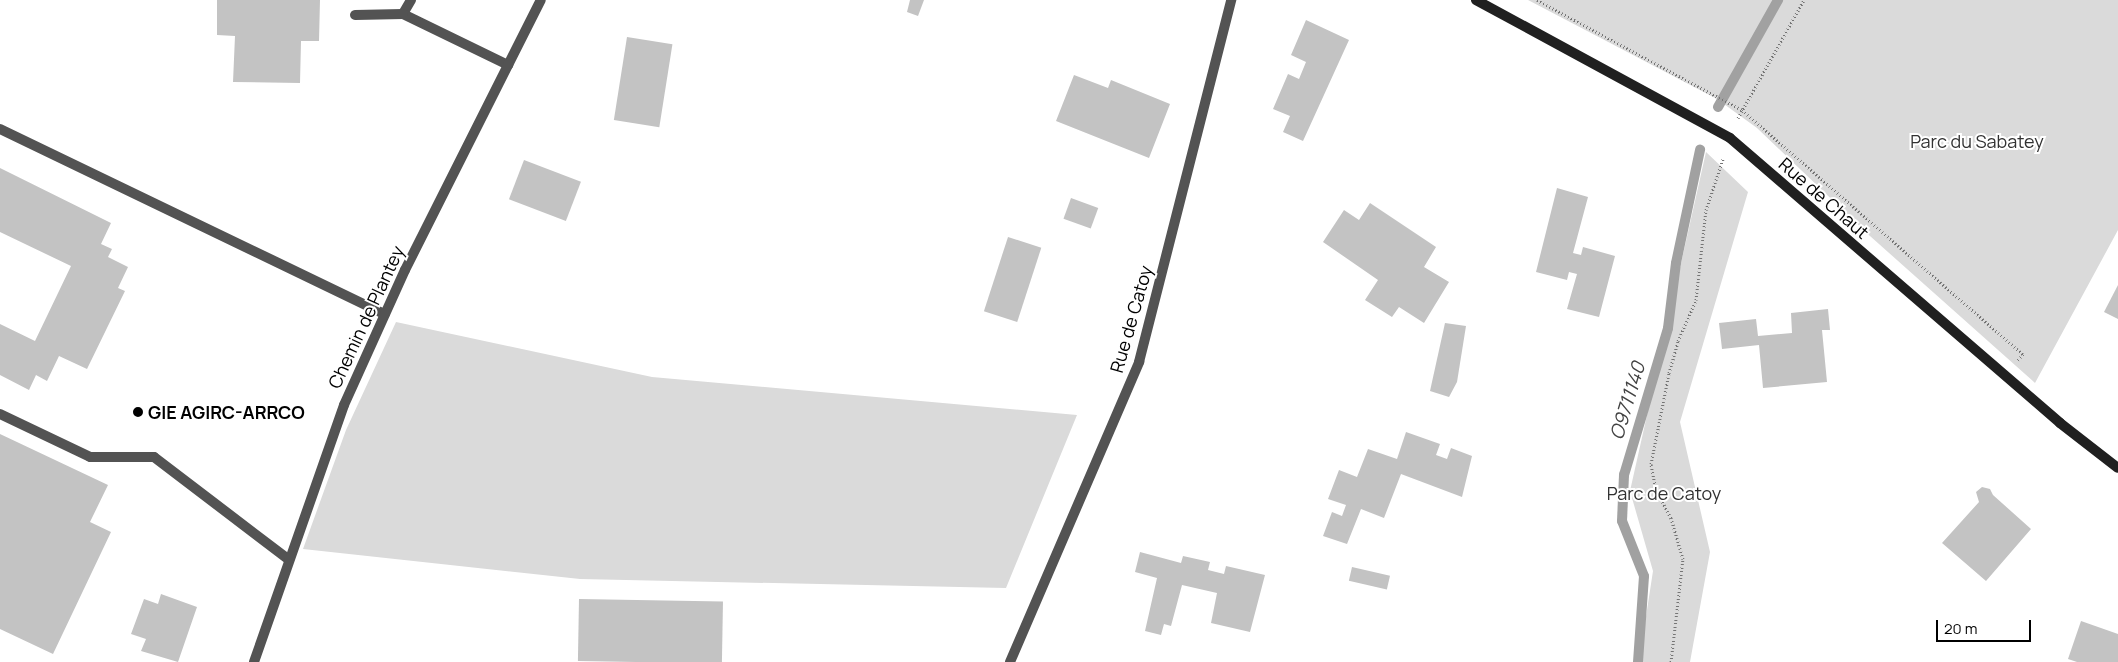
<!DOCTYPE html>
<html>
<head>
<meta charset="utf-8">
<style>
  body { margin:0 }
  #map { position:relative; width:2118px; height:662px; overflow:hidden; background:#fff; font-family:Manrope,sans-serif }
  div>[style] { position:absolute }
  [style*='--x'] { left:calc(var(--x)*1px); top:calc(var(--y)*1px); width:calc(var(--w)*1px); rotate:calc(var(--a)*1deg) }
  .green>* { inset:0; background:#dadada }
  .stream>* { height:10px; margin:-5px; padding:0 5px; transform-origin:5px; border-radius:5px; background:#a1a1a1 }
  .building>* { inset:0; background:#c3c3c3; transform-origin:0 0 }
  .path>* { height:3px; margin-top:-1.5px; transform-origin:0; background:repeating-linear-gradient(90deg,#757575 0 1px,transparent 0 3.5px) }
  .lane>* { height:10px; margin:-5px; padding:0 5px; transform-origin:5px; border-radius:5px; background:#535353 }
  .street>* { height:10px; margin:-5px; padding:0 5px; transform-origin:5px; border-radius:5px; background:#535353 }
  .secondary>* { height:10px; margin:-5px; padding:0 5px; transform-origin:5px; border-radius:5px; background:#202020 }
  .dots>* { width:14px; height:14px; translate:-50% -50%; box-sizing:border-box; border:2px solid #fff; border-radius:50% }
  span { translate:-50% -50%; white-space:nowrap; text-align:center; line-height:1.15; -webkit-text-stroke:4px #fff; paint-order:stroke }
  .park-label { font-size:18px; color:#313131 }
  .street-label { font-size:18px; color:#000 }
  .poi-label { font-size:18px; color:#000; font-weight:700 }
  .left { translate:0 -50%; text-align:left }
  .water-label { font-size:19px; color:#424242; font-style:italic }
  .scale { position:absolute; left:1936px; top:620px; width:95px; height:22px; box-sizing:border-box; border:2px solid #000; border-top:0; padding-left:6px; font-size:15px; line-height:18px; white-space:nowrap; color:#000; -webkit-text-stroke:4px #fff; paint-order:stroke }
</style>
</head>
<body>
<div id="map">
  <div class="green">
    <i style="clip-path:polygon(1528px 0,2118px 0,2118px 230px,2035px 383px,1870px 236px,1757px 128px,1717px 99px)"></i>
    <i style="clip-path:polygon(1706px 152px,1748px 192px,1680px 422px,1710px 552px,1690px 662px,1639px 662px,1653px 571px,1630px 491px)"></i>
    <i style="clip-path:polygon(396px 322px,652px 377px,1077px 415px,1006px 588px,580px 579px,303px 549px,346px 430px)"></i>
  </div>
  <div class="stream">
    <i style="--x:1718;--y:107;--w:123;--a:-60.7"></i>
    <i style="--x:1638;--y:662;--w:86;--a:-86"></i>
    <i style="--x:1644;--y:576;--w:59;--a:-111.8"></i>
    <i style="--x:1622;--y:521;--w:46;--a:-87.5"></i>
    <i style="--x:1624;--y:475;--w:153;--a:-73.3"></i>
    <i style="--x:1668;--y:328;--w:65;--a:-83"></i>
    <i style="--x:1676;--y:263;--w:116;--a:-78"></i>
  </div>
  <div class="building">
    <i style="clip-path:polygon(217px 0,320px 0,319px 41px,301px 41px,300px 83px,233px 82px,235px 36px,217px 35px)"></i>
    <i style="clip-path:polygon(910px 0,924px 0,918px 16px,907px 12px)"></i>
    <i style="clip-path:polygon(1306px 20px,1349px 40px,1303px 141px,1283px 132px,1290px 116px,1273px 109px,1288px 74px,1299px 79px,1306px 62px,1291px 55px)"></i>
    <i style="left:627px;top:37px;width:46px;height:84px;rotate:9deg"></i>
    <i style="clip-path:polygon(1074px 75px,1108px 88px,1111px 80px,1170px 104px,1149px 158px,1056px 121px)"></i>
    <i style="left:524px;top:160px;width:61px;height:42px;rotate:21deg"></i>
    <i style="clip-path:polygon(0 168px,111px 223px,101px 244px,112px 249px,108px 257px,128px 267px,118px 288px,125px 291px,87px 369px,59px 356px,47px 381px,36px 375px,29px 390px,0 375px,0 324px,35px 341px,71px 266px,0 232px)"></i>
    <i style="clip-path:polygon(1557px 188px,1588px 197px,1573px 253px,1581px 255px,1583px 247px,1615px 256px,1599px 317px,1567px 309px,1577px 274px,1569px 272px,1567px 280px,1536px 272px)"></i>
    <i style="left:1071px;top:198px;width:29px;height:22px;rotate:20deg"></i>
    <i style="clip-path:polygon(1370px 203px,1436px 247px,1424px 267px,1449px 282px,1424px 323px,1399px 307px,1392px 317px,1365px 300px,1378px 280px,1323px 242px,1344px 210px,1359px 220px)"></i>
    <i style="left:1008px;top:237px;width:35px;height:78px;rotate:18deg"></i>
    <i style="clip-path:polygon(2118px 285px,2118px 319px,2104px 312px)"></i>
    <i style="clip-path:polygon(1828px 309px,1830px 330px,1822px 330px,1827px 382px,1763px 388px,1759px 345px,1722px 349px,1719px 323px,1756px 319px,1758px 336px,1792px 333px,1791px 313px)"></i>
    <i style="clip-path:polygon(1445px 323px,1466px 326px,1457px 382px,1449px 397px,1430px 391px)"></i>
    <i style="clip-path:polygon(1406px 432px,1440px 444px,1436px 455px,1447px 459px,1451px 448px,1472px 456px,1462px 497px,1401px 474px,1384px 518px,1361px 509px,1347px 544px,1323px 536px,1332px 512px,1342px 516px,1346px 505px,1328px 499px,1339px 470px,1357px 477px,1368px 449px,1397px 459px)"></i>
    <i style="clip-path:polygon(0 434px,108px 485px,90px 522px,111px 532px,53px 654px,0 629px)"></i>
    <i style="clip-path:polygon(1982px 487px,1990px 489px,1993px 495px,2031px 529px,1986px 581px,1942px 543px,1979px 502px,1976px 492px)"></i>
    <i style="clip-path:polygon(1140px 552px,1181px 563px,1183px 556px,1210px 562px,1208px 570px,1224px 574px,1226px 566px,1265px 575px,1250px 632px,1211px 623px,1217px 593px,1182px 585px,1171px 626px,1164px 624px,1161px 635px,1145px 631px,1157px 578px,1135px 572px)"></i>
    <i style="left:1352px;top:567px;width:39px;height:14px;rotate:13deg"></i>
    <i style="clip-path:polygon(161px 594px,197px 607px,178px 662px,141px 651px,146px 639px,131px 634px,144px 599px,158px 604px)"></i>
    <i style="left:579px;top:599px;width:144px;height:62px;rotate:1deg"></i>
    <i style="clip-path:polygon(2081px 621px,2118px 634px,2118px 662px,2077px 662px,2068px 659px)"></i>
  </div>
  <div class="path">
    <i style="--x:1537;--y:0;--w:233;--a:28.2"></i>
    <i style="--x:1742;--y:110;--w:372;--a:41"></i>
    <i style="--x:2023;--y:354;--w:8;--a:130"></i>
    <i style="--x:1738;--y:118;--w:135;--a:-60.8"></i>
    <i style="--x:1671;--y:662;--w:104;--a:-83.4"></i>
    <i style="--x:1683;--y:559;--w:43;--a:-106.3"></i>
    <i style="--x:1671;--y:518;--w:32;--a:-118"></i>
    <i style="--x:1656;--y:490;--w:26;--a:-101"></i>
    <i style="--x:1651;--y:464;--w:93;--a:-78.8"></i>
    <i style="--x:1669;--y:373;--w:33;--a:-74"></i>
    <i style="--x:1678;--y:341;--w:45;--a:-66.3"></i>
    <i style="--x:1696;--y:300;--w:91;--a:-83.7"></i>
    <i style="--x:1706;--y:210;--w:54;--a:-71.6"></i>
  </div>
  <div class="lane">
    <i style="--x:411;--y:0;--w:16;--a:120"></i>
    <i style="--x:403;--y:14;--w:117;--a:25.9"></i>
    <i style="--x:355;--y:15;--w:48;--a:-1.2"></i>
    <i style="--x:0;--y:129;--w:427;--a:25.7"></i>
    <i style="--x:0;--y:414;--w:100;--a:25.5"></i>
    <i style="--x:90;--y:457;--w:64;--a:0"></i>
    <i style="--x:154;--y:457;--w:168;--a:37.3"></i>
  </div>
  <div class="street">
    <i style="--x:254;--y:662;--w:272;--a:-70.7"></i>
    <i style="--x:344;--y:405;--w:148;--a:-65.7"></i>
    <i style="--x:405;--y:270;--w:302;--a:-63.3"></i>
    <i style="--x:1010;--y:662;--w:327;--a:-66.7"></i>
    <i style="--x:1139;--y:362;--w:374;--a:-75.7"></i>
  </div>
  <div class="secondary">
    <i style="--x:1476;--y:0;--w:289;--a:28.5"></i>
    <i style="--x:1730;--y:138;--w:436;--a:40.8"></i>
    <i style="--x:2060;--y:423;--w:73;--a:37.8"></i>
  </div>
  <div class="dots">
    <i style="left:138px;top:412px;background:#000"></i>
  </div>
  <div class="park-label">
    <span style="left:1977px;top:141px">Parc du Sabatey</span>
    <span style="left:1664px;top:493px">Parc de Catoy</span>
  </div>
  <div class="street-label">
    <span style="left:1824px;top:198px;rotate:41deg">Rue de Chaut</span>
    <span style="left:366px;top:317px;rotate:-65deg">Chemin de Plantey</span>
    <span style="left:1131px;top:319px;rotate:-74deg">Rue de Catoy</span>
  </div>
  <div class="poi-label">
    <span class="left" style="left:148px;top:412px">GIE AGIRC-ARRCO</span>
  </div>
  <div class="water-label">
    <span style="left:1628px;top:401px;rotate:-73deg">O9711140</span>
  </div>
  <div class="scale">20 m</div>
</div>
</body>
</html>
